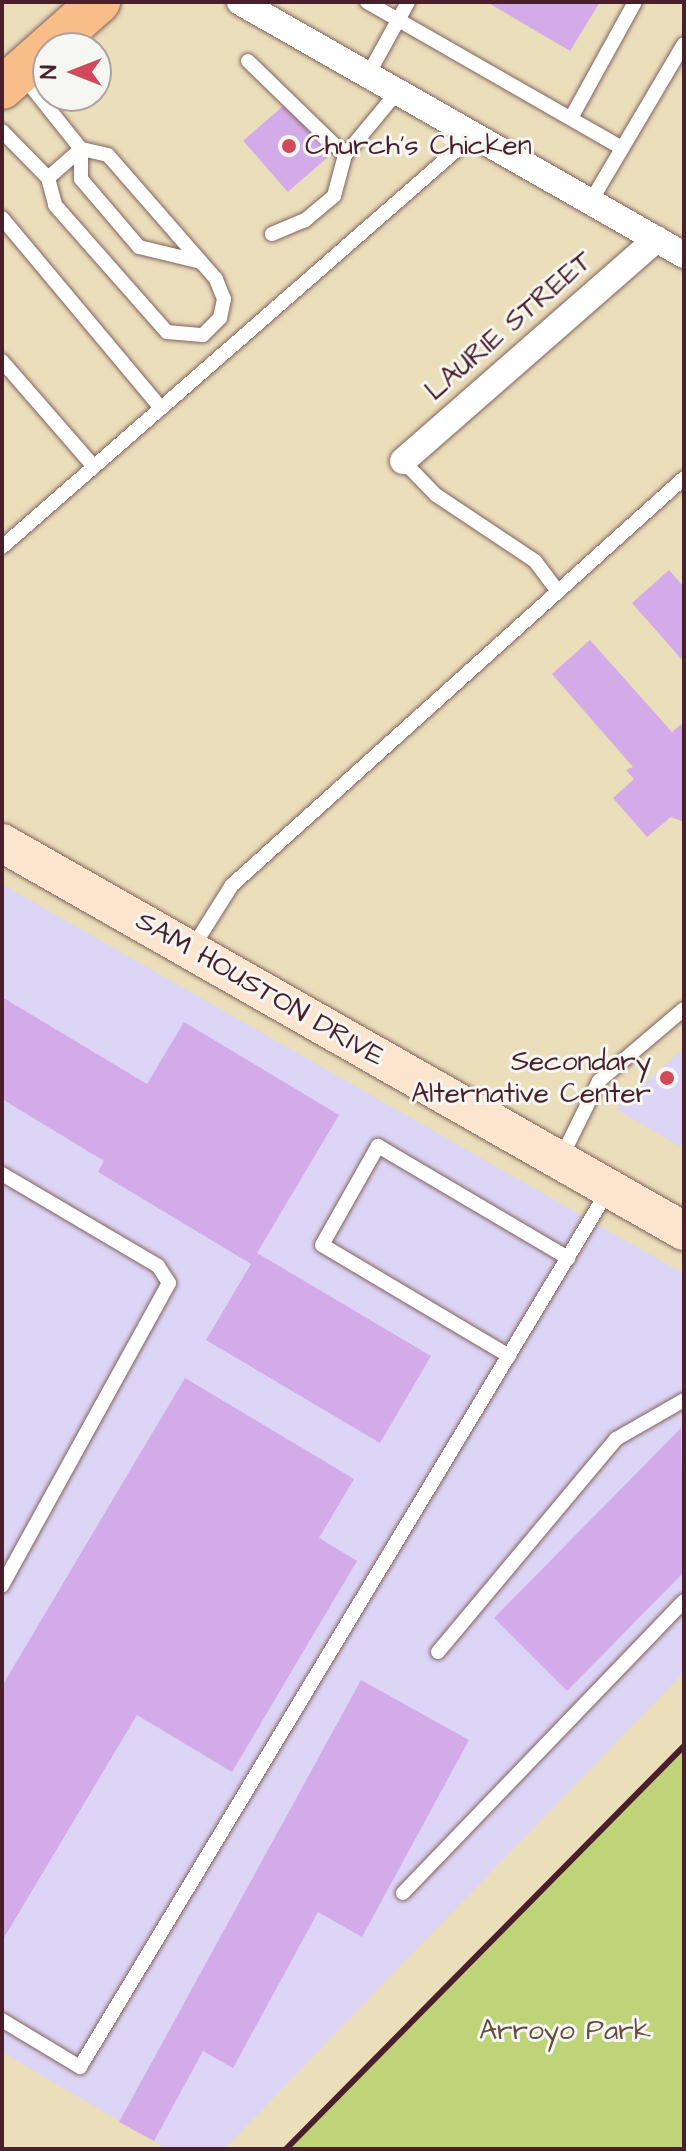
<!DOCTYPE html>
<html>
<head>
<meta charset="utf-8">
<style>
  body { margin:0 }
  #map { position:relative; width:686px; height:2151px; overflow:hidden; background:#ebdebb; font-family:"Architects Daughter",sans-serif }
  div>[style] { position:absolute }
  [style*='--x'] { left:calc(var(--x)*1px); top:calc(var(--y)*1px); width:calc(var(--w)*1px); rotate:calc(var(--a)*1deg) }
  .built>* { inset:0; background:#dcd5f6 }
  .green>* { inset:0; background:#bfd478 }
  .building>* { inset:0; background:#d3abe8; transform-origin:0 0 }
  .roads { filter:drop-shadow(0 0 2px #82625d) drop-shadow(0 0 2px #82625d) }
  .lane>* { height:14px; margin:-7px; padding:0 7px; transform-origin:7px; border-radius:7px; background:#fff }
  .street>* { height:26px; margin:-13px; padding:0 13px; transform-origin:13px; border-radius:13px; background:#fff }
  .secondary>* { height:38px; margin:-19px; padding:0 19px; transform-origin:19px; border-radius:19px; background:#fce5cf }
  .primary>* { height:42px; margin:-21px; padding:0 21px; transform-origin:21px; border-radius:21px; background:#f8bd88 }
  .rail>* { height:6px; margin:-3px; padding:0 3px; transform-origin:3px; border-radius:3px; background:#4a1f2b }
  .dots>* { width:22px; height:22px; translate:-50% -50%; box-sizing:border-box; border:4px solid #f6f6f2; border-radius:50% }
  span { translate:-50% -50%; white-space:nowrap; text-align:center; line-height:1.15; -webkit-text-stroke:6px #f6f6f2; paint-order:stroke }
  .poi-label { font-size:28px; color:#4a1f2b }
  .left { translate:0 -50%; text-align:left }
  .right { translate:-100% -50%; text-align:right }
  .street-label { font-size:28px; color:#4a1f2b }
  .park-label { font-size:28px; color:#674c3e }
  .frame { position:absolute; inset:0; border:4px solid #4a1f2b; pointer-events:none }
  .north { position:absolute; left:32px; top:32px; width:80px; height:80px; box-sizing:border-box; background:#f6f6f2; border:2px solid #b1a0a2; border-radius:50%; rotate:270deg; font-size:22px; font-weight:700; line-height:32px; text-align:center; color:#4a1f2b }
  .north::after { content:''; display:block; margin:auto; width:28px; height:36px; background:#d1495b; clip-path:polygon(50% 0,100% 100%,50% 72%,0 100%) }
</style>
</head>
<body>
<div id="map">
  <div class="built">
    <i style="clip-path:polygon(2px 884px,684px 1274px,684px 1672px,224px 2149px,167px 2149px,2px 2052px)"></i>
    <i style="clip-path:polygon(684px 1048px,684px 1149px,616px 1109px)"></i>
  </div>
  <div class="green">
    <i style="clip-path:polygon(684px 1744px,684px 2149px,283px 2149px)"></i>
  </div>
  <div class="building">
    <i style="clip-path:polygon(487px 2px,600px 2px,570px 51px)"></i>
    <i style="left:290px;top:100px;width:68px;height:62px;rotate:49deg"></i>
    <i style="clip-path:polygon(669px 570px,684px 587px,684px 662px,632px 603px)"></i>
    <i style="clip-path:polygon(590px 640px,672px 732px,684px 722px,684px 822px,671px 817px,647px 837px,613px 798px,634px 779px,626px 770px,633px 767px,552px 674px)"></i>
    <i style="clip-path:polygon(2px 997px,147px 1084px,184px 1022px,339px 1115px,257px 1253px,431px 1356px,380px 1443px,206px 1340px,251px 1264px,98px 1172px,104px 1161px,2px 1099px)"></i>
    <i style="clip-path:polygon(185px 1378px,354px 1479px,319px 1538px,357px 1561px,232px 1772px,137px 1715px,2px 1941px,2px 1686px)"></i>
    <i style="clip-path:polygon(681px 1428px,684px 1572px,567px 1691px,494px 1618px)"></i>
    <i style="clip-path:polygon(361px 1680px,469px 1740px,362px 1937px,318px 1912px,233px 2068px,203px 2051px,154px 2141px,119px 2122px)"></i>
  </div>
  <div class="roads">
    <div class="lane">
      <i style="--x:367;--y:2;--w:294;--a:29.8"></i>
      <i style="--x:248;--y:61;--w:135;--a:44.1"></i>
      <i style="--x:345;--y:155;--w:42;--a:105"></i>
      <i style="--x:334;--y:196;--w:38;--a:140"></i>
      <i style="--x:305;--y:220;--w:36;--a:157"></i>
      <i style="--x:369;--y:73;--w:81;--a:-61.2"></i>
      <i style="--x:571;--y:118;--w:132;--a:-61.1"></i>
      <i style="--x:2;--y:131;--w:66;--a:45.6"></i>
      <i style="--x:48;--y:178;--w:28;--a:75"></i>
      <i style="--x:55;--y:205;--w:169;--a:48.6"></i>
      <i style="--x:167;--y:332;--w:36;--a:5"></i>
      <i style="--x:203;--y:335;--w:24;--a:-45"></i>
      <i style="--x:220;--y:318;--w:19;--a:-78"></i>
      <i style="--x:224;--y:299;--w:22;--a:-112"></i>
      <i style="--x:216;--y:279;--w:164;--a:-131.1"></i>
      <i style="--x:108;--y:155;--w:28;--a:-167"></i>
      <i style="--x:81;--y:149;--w:95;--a:-128.6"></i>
      <i style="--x:81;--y:149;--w:30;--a:90"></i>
      <i style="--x:81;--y:179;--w:89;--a:49.5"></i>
      <i style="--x:139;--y:247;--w:64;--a:13.6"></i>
      <i style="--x:345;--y:155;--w:85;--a:-50.3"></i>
      <i style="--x:48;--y:178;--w:44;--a:-41.3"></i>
      <i style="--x:591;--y:201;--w:182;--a:-59.4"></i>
      <i style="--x:2;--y:218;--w:248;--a:50.1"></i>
      <i style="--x:2;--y:361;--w:140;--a:49"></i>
      <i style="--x:403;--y:461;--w:47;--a:45.9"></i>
      <i style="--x:436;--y:495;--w:119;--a:33.7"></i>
      <i style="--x:535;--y:561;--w:38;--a:53"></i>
      <i style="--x:2;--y:547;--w:628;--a:-41.13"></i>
      <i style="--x:191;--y:950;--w:77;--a:-57.8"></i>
      <i style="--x:232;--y:885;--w:608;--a:-42"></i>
      <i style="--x:560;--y:1160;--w:88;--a:-63.7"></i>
      <i style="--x:599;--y:1081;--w:111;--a:-40.3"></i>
      <i style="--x:2;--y:1174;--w:181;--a:30.5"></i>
      <i style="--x:158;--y:1266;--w:20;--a:57"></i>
      <i style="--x:169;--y:1283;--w:346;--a:118.9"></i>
      <i style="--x:509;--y:1356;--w:217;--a:-149.3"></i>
      <i style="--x:322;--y:1245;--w:114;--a:-60.5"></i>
      <i style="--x:378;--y:1146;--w:221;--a:30.5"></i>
      <i style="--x:438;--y:1652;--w:278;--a:-50.1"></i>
      <i style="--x:616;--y:1439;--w:78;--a:-29.8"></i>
      <i style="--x:403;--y:1893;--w:405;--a:-46.1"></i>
      <i style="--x:2;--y:2020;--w:91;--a:31.1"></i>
      <i style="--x:80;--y:2067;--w:1025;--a:-58.93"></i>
    </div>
    <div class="street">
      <i style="--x:240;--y:2;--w:511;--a:29.68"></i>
      <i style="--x:403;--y:461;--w:337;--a:-41.2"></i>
    </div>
    <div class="secondary">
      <i style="--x:2;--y:843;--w:785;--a:29.64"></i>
    </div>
    <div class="primary">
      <i style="--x:2;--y:88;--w:130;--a:-41.6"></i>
    </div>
  </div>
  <div class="rail">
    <i style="--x:286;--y:2149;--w:566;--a:-45.36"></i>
  </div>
  <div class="dots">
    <i style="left:289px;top:146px;background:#d1495b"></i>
    <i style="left:667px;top:1078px;background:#d1495b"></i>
  </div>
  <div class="poi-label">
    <span class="left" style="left:305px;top:146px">Church's Chicken</span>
    <span class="right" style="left:651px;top:1078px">Secondary<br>Alternative Center</span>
  </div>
  <div class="street-label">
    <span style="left:509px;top:326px;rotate:-41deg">LAURIE STREET</span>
    <span style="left:260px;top:989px;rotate:30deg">SAM HOUSTON DRIVE</span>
  </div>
  <div class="park-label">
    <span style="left:565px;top:2031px">Arroyo Park</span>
  </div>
  <div class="frame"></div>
  <div class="north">N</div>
</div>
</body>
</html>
